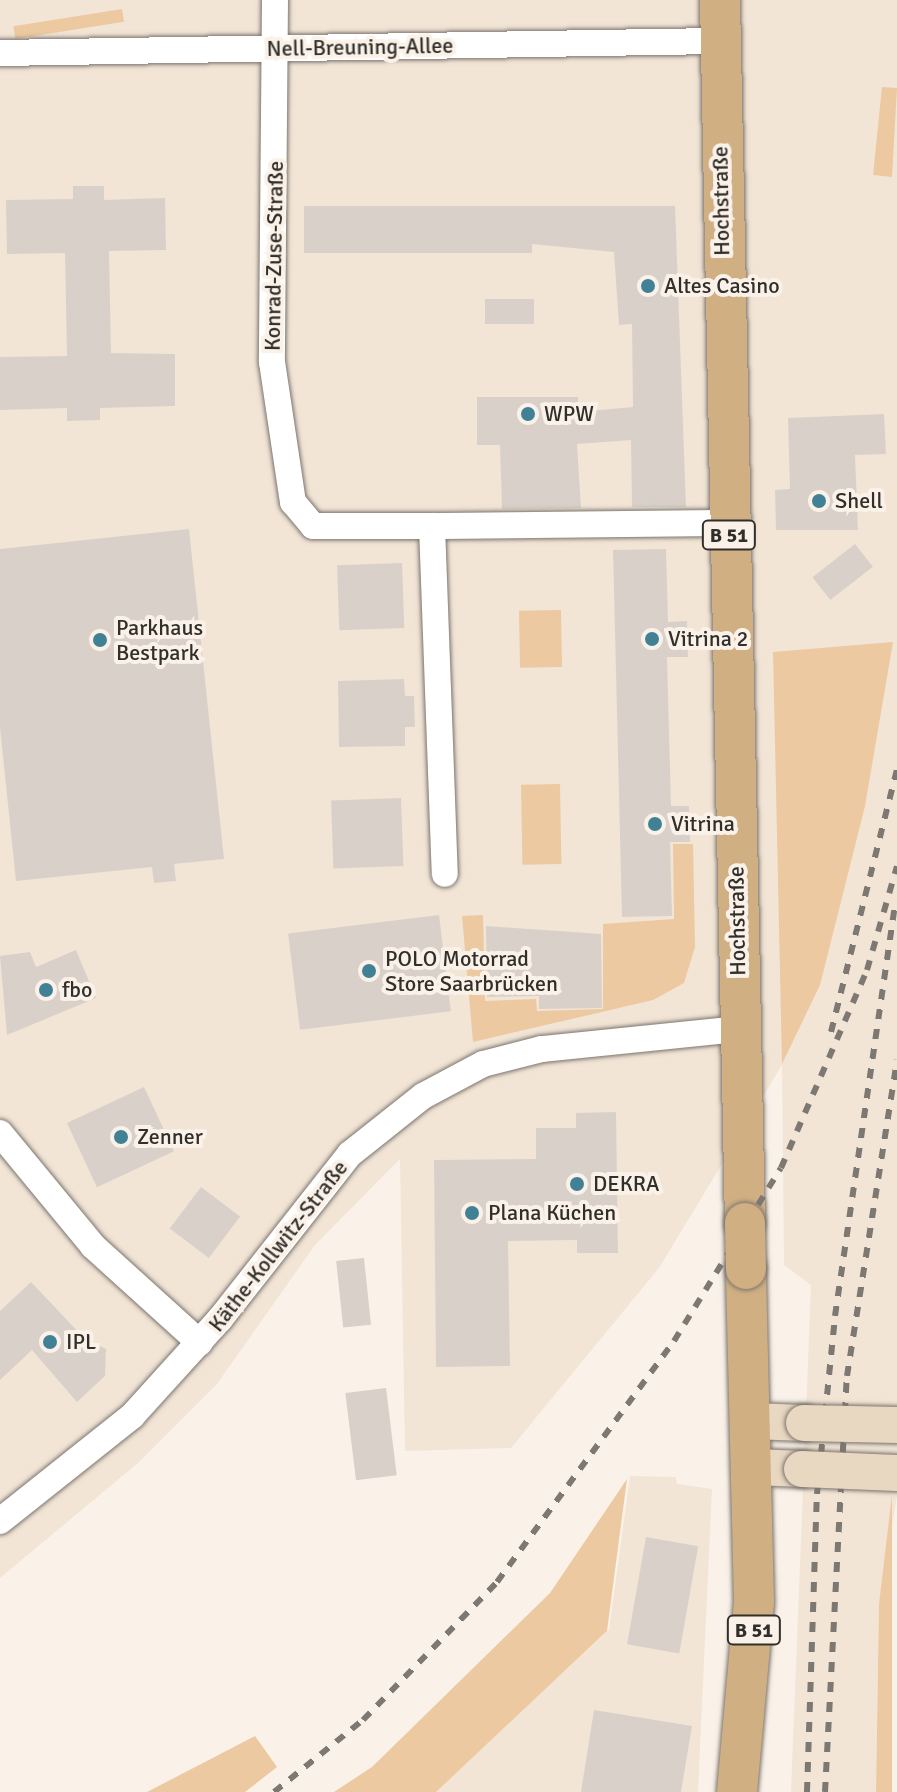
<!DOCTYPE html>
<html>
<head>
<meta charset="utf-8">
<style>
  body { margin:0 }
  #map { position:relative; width:897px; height:1792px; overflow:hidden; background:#faf2e9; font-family:Signika,sans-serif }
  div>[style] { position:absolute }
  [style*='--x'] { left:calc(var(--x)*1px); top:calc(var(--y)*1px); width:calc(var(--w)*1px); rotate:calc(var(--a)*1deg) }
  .built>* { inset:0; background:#f2e5d6 }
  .green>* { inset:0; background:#ecc9a1; transform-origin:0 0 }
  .building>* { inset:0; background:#d9d1c9; transform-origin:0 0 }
  .roads { filter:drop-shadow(0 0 2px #7c756e) drop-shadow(0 0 2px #7c756e) }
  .minor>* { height:26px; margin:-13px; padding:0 13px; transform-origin:13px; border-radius:13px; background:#fff }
  .secondary>* { height:36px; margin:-18px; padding:0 18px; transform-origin:18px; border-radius:18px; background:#e8d7c1 }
  .primary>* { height:40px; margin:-20px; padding:0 20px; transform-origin:20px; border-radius:20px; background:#d0af83 }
  .rail>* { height:6px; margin-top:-3px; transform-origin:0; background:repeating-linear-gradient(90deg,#7d7872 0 10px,transparent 0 20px) }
  .bridges { filter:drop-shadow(0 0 2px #7c756e) drop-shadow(0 0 2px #7c756e) }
  .secondary-bridge>* { height:36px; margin:-18px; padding:0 18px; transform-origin:18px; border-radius:18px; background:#e8d7c1 }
  .primary-bridge>* { height:40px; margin:-20px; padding:0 20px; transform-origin:20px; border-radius:20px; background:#d0af83 }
  .dots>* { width:22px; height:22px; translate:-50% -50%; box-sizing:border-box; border:4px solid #faf2e9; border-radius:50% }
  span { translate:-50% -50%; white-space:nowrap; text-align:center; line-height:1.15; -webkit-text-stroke:8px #faf2e9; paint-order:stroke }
  .shield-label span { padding:2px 6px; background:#faf2e9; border:2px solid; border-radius:6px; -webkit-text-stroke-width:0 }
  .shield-label { font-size:20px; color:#322f2b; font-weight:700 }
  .street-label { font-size:22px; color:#322f2b }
  .poi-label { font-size:22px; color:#322f2b }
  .left { translate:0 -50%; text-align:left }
</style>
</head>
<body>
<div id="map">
  <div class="built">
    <i style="clip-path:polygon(0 0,897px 0,897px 1496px,879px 1604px,876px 1792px,791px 1792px,811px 1285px,784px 1265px,782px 1065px,659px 1268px,511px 1448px,405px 1451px,400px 1159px,315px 1245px,217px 1384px,138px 1463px,0 1578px)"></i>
    <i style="clip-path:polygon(630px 1476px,676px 1477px,677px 1484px,712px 1489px,698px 1792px,435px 1792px,609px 1630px)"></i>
  </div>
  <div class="green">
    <i style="left:122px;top:9px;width:13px;height:110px;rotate:81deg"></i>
    <i style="clip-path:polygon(882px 87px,897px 88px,892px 177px,873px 175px)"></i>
    <i style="left:561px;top:610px;width:57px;height:42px;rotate:89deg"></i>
    <i style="clip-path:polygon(893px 642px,865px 806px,820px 985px,782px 1064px,773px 652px)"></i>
    <i style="left:560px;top:784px;width:80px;height:39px;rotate:89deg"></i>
    <i style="clip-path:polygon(673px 844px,693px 844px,695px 947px,684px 983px,653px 1000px,473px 1042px,462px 916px,483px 915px,485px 1001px,536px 999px,537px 1011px,603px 1009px,603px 924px,674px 919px)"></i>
    <i style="clip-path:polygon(627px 1479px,607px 1631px,436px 1792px,334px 1792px,372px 1767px,550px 1593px)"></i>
    <i style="clip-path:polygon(892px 1495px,892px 1792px,876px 1792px,879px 1604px)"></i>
    <i style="clip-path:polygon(255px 1736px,277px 1767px,245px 1792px,147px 1792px)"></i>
  </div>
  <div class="building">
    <i style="clip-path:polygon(73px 186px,104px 186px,104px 200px,165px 198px,166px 250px,109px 251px,111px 353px,175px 354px,175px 406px,100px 408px,100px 420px,67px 421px,67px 408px,0 410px,0 357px,67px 356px,65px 253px,7px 254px,6px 200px,73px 199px)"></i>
    <i style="clip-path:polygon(304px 206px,675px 206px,686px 507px,632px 507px,631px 440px,577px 444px,581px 508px,502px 509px,500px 445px,477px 445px,477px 397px,578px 397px,578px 412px,633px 407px,632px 324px,619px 325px,614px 252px,532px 244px,532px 253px,304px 253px)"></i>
    <i style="left:485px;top:299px;width:49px;height:25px"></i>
    <i style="clip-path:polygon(884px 414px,886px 454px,855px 455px,858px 530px,776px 530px,775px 490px,790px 489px,788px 418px)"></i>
    <i style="clip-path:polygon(189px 529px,224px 859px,174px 864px,176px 881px,154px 883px,152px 867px,16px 881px,0 728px,0 549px)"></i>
    <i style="left:855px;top:544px;width:29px;height:54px;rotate:52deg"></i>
    <i style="clip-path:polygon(666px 549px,668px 622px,687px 621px,688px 657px,667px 657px,671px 806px,689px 806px,690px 842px,670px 842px,672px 916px,622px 917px,613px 550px)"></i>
    <i style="left:402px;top:563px;width:65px;height:65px;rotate:88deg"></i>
    <i style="clip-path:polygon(404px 679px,405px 696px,414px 696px,415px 727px,405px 727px,405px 746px,339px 747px,338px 681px)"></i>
    <i style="left:401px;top:798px;width:68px;height:70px;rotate:88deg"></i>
    <i style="left:439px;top:915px;width:97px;height:152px;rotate:83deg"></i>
    <i style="clip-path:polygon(486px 926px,601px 934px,602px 1008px,539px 1009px,539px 996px,487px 997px)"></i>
    <i style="clip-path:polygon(76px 950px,96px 998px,7px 1035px,0 956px,30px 952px,36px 967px)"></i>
    <i style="left:144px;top:1087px;width:71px;height:85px;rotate:65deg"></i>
    <i style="clip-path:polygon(616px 1112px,618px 1253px,577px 1253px,577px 1240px,508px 1241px,510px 1366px,436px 1367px,434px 1160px,536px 1159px,536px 1128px,576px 1128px,576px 1113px)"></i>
    <i style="left:201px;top:1187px;width:49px;height:52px;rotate:37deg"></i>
    <i style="left:364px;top:1258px;width:67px;height:28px;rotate:84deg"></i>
    <i style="clip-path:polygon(31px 1282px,84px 1338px,106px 1349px,105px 1376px,77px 1402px,32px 1350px,0 1380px,0 1311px)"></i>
    <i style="left:386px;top:1388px;width:88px;height:41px;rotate:83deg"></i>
    <i style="left:646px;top:1537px;width:53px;height:109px;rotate:10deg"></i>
    <i style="clip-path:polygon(594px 1710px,692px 1726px,681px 1792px,581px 1792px)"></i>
  </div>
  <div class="roads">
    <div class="minor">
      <i style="--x:275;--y:0;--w:362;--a:90.5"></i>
      <i style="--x:272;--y:362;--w:142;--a:81.5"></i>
      <i style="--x:293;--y:502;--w:31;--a:50"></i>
      <i style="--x:313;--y:526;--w:119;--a:0"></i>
      <i style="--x:432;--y:526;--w:348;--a:87.9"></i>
      <i style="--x:0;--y:53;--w:719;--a:-0.96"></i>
      <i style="--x:432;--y:526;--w:297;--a:-0.6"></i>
      <i style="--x:0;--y:1133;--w:146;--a:50.5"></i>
      <i style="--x:93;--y:1246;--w:144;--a:42.2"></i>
      <i style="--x:0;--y:1521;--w:169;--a:-38.5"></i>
      <i style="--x:132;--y:1416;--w:131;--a:-47.8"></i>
      <i style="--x:220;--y:1319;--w:210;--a:-51.8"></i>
      <i style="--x:350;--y:1154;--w:93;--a:-38.5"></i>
      <i style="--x:423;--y:1096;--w:68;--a:-28.1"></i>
      <i style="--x:483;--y:1064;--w:61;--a:-14.3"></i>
      <i style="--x:542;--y:1049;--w:198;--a:-5.8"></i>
    </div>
    <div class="secondary">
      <i style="--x:752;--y:1421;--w:52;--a:2.2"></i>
      <i style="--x:755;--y:1467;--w:47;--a:2.4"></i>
    </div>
    <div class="primary">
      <i style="--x:720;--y:0;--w:1223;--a:88.83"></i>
      <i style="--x:737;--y:1792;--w:190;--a:-84.9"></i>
      <i style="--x:754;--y:1603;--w:334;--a:-91.4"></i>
    </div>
  </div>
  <div class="rail">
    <i style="--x:831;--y:1032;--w:271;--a:-75.9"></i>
    <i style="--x:274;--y:1792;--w:114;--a:-39"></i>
    <i style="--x:363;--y:1720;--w:192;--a:-45.8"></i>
    <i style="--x:497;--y:1582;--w:299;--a:-53.7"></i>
    <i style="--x:674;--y:1341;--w:203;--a:-58.3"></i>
    <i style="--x:781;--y:1168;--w:216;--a:-66.5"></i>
    <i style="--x:867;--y:970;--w:108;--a:-73.9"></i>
    <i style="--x:807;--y:1792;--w:298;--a:-88.1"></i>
    <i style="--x:817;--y:1494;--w:179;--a:-84.2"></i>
    <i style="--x:835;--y:1316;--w:414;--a:-81.7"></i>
    <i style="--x:825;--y:1792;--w:417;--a:-87"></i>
    <i style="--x:847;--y:1376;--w:320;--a:-81"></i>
  </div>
  <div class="bridges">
    <div class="secondary-bridge">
      <i style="--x:804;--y:1423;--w:93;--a:1.2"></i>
      <i style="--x:802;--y:1469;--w:95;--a:2.4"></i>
    </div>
    <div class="primary-bridge">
      <i style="--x:745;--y:1223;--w:46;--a:88.8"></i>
    </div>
  </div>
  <div class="dots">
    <i style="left:648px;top:286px;background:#418195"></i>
    <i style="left:528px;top:414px;background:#418195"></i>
    <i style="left:819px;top:501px;background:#418195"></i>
    <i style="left:652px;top:639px;background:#418195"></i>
    <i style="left:100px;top:640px;background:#418195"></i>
    <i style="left:655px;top:824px;background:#418195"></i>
    <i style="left:369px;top:971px;background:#418195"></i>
    <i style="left:46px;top:990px;background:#418195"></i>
    <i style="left:121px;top:1137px;background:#418195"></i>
    <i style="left:577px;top:1184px;background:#418195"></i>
    <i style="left:472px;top:1213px;background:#418195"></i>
    <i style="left:50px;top:1342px;background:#418195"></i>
  </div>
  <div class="shield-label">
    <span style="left:729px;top:535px">B 51</span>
    <span style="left:754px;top:1630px">B 51</span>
  </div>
  <div class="street-label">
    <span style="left:360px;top:47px;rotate:-1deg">Nell-Breuning-Allee</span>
    <span style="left:721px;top:201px;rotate:-91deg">Hochstraße</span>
    <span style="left:274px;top:256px;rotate:-89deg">Konrad-Zuse-Straße</span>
    <span style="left:737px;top:921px;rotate:-91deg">Hochstraße</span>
    <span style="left:278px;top:1246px;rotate:-52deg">Käthe-Kollwitz-Straße</span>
  </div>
  <div class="poi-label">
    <span class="left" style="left:664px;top:286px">Altes Casino</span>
    <span class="left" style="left:544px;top:414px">WPW</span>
    <span class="left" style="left:835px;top:501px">Shell</span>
    <span class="left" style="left:116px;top:640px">Parkhaus<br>Bestpark</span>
    <span class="left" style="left:668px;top:639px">Vitrina 2</span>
    <span class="left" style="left:671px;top:824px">Vitrina</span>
    <span class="left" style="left:385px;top:971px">POLO Motorrad<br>Store Saarbrücken</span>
    <span class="left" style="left:62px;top:990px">fbo</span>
    <span class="left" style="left:137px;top:1137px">Zenner</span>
    <span class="left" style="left:593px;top:1184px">DEKRA</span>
    <span class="left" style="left:488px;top:1213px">Plana Küchen</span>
    <span class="left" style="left:66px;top:1342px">IPL</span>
  </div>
</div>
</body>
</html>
